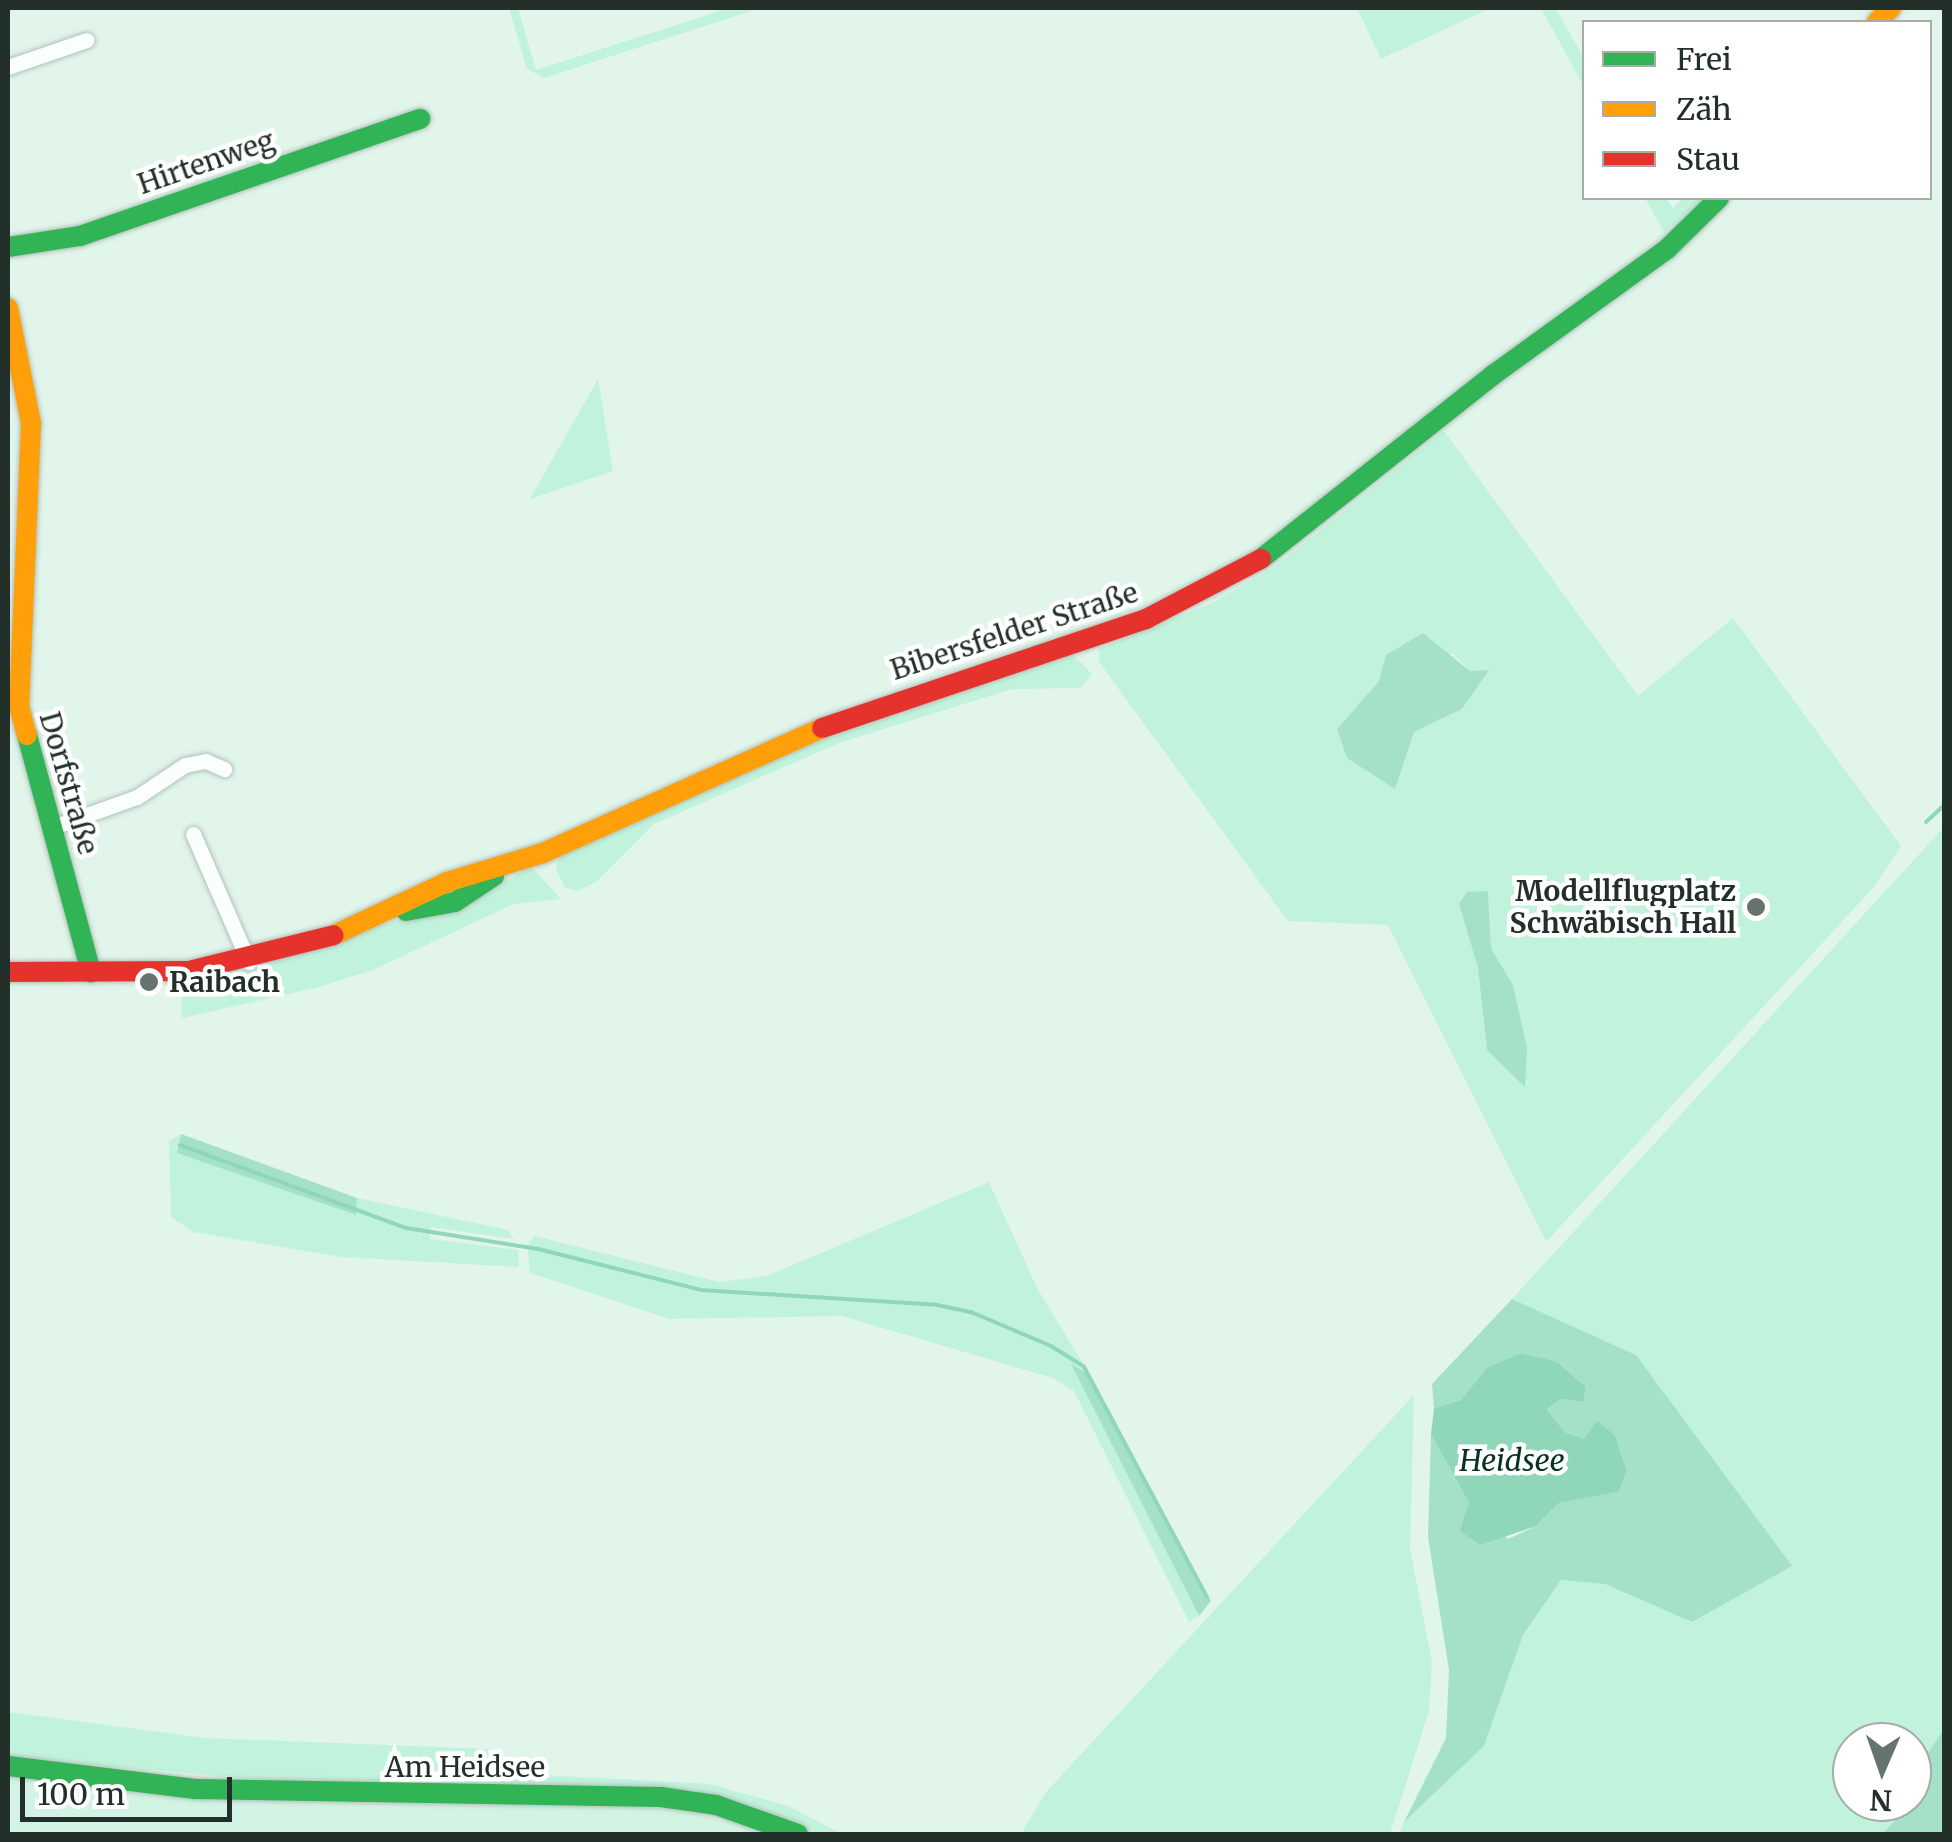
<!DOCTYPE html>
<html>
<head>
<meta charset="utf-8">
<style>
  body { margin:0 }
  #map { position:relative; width:1952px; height:1842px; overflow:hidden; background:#e1f5eb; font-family:Merriweather,serif }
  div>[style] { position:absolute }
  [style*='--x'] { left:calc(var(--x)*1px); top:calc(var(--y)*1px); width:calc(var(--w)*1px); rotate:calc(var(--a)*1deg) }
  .built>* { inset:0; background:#d3f4e4 }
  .green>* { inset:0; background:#c1f3dc }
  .forest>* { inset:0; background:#a5e1c7 }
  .water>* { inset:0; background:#90d7b9 }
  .stream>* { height:4px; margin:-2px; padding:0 2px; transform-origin:2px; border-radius:2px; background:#90d7b9 }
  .roads { filter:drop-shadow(0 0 2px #b1c1b9) drop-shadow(0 0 2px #b1c1b9) }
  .street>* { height:15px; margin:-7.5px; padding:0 7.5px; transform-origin:7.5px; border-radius:7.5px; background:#fafefc }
  .fast>* { height:20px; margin:-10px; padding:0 10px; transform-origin:10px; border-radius:10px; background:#30b455 }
  .slow>* { height:20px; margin:-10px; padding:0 10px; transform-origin:10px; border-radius:10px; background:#ff9f0a }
  .jam>* { height:20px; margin:-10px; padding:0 10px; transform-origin:10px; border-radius:10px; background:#e5322d }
  .dots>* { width:28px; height:28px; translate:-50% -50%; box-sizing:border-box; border:5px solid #fff; border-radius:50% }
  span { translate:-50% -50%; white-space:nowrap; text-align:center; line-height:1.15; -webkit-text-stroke:9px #fff; paint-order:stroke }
  .street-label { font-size:28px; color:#223029 }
  .poi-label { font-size:28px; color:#223029; font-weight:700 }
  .right { translate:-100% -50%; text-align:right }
  .left { translate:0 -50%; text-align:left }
  .water-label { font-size:30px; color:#083223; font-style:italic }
  .frame { position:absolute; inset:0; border:10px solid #223029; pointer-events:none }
  .legend { position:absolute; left:1582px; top:20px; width:350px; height:180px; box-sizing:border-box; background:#fff; border:2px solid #a7aca9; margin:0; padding:12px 18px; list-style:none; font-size:30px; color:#223029 }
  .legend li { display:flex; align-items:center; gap:20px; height:50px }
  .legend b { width:50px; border:2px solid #a7aca9 }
  .north { position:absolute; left:1832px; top:1722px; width:100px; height:100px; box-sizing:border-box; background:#fff; border:2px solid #a7aca9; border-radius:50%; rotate:182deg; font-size:28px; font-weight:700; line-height:40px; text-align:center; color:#223029 }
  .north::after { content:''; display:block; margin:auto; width:35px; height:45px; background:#65756d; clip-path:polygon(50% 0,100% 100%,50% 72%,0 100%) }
  .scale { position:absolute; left:20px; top:1777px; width:212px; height:45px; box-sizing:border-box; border:5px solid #223029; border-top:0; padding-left:12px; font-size:30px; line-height:35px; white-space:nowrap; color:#223029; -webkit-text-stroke:8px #fff; paint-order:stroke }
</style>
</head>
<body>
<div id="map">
  <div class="built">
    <i style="clip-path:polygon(8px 1774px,674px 1808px,774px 1834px,8px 1834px)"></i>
  </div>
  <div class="green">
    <i style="clip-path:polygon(509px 8px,518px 8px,536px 70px,729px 8px,760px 8px,544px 78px,527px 69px)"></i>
    <i style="clip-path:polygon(1357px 8px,1491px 8px,1381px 59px)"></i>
    <i style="clip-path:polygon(1541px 8px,1555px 8px,1584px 58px,1584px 87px)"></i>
    <i style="clip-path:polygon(1645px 198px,1666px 198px,1673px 208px,1683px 198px,1706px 198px,1664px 232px)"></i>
    <i style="clip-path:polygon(598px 379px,613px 471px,530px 499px)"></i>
    <i style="clip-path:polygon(evenodd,1444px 431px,1638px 696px,1733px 618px,1901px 846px,1874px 887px,1546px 1242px,1388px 925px,1288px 921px,1099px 662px,1099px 649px,1212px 603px,1276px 566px,1444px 431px,1452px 653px,1470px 671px,1488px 670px,1462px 709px,1414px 732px,1337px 729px,1379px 681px,1452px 653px,1444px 431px,1488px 891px,1491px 948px,1513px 985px,1527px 1047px,1487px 1050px,1478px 968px,1459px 904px,1488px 891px)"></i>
    <i style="clip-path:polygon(1072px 653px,1092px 674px,1080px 688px,1012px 689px,839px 743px,654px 824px,596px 882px,577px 891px,565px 888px,556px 870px,560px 854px,796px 744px)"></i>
    <i style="clip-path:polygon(1944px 827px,1944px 1729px,1912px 1781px,1912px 1742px,1852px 1742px,1852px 1802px,1906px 1802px,1905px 1808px,1882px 1834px,1399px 1834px,1404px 1822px,1484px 1746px,1523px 1635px,1561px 1580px,1605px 1584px,1692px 1622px,1636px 1355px,1512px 1299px)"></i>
    <i style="clip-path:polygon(531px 867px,561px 899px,513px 904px,373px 970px,319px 987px,182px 1018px,181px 979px,466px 902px)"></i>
    <i style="clip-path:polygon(181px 1134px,178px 1153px,356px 1215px,357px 1198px,508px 1230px,514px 1239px,431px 1227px,430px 1239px,518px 1250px,519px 1267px,342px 1257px,193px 1232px,171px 1217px,169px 1141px)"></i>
    <i style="clip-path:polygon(989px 1182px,1037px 1288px,1090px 1375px,1072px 1366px,1199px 1616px,1189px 1622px,1074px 1391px,1053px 1378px,842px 1316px,670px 1319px,530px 1273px,527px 1245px,534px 1236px,719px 1282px,767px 1276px)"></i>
    <i style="clip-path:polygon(1414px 1395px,1410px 1549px,1432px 1662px,1429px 1711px,1390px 1834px,1021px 1834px,1046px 1792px)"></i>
    <i style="clip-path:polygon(8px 1712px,206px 1738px,488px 1749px,487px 1772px,711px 1784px,788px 1806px,842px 1834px,818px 1834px,748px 1804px,657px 1786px,307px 1783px,8px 1758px)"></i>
  </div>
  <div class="forest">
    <i style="clip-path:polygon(1423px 633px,1470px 671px,1489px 670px,1462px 709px,1414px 732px,1395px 789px,1347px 758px,1337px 729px,1379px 681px,1386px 655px)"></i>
    <i style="clip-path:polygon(1488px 891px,1491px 948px,1513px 985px,1527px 1047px,1525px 1087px,1487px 1050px,1478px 968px,1459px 904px,1467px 892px)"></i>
    <i style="clip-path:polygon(181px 1134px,357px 1198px,356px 1215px,177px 1153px)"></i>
    <i style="clip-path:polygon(1512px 1299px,1636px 1355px,1792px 1566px,1692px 1622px,1605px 1584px,1561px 1580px,1523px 1635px,1484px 1746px,1404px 1822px,1446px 1738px,1449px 1670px,1428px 1537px,1431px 1434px,1470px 1502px,1508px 1539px,1536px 1526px,1559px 1503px,1617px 1492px,1627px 1471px,1615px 1435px,1597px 1422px,1584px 1439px,1563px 1432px,1547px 1408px,1560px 1399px,1582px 1402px,1586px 1387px,1556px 1361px,1521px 1353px,1487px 1367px,1461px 1400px,1434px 1408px,1432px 1384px)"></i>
    <i style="clip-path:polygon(1071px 1364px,1090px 1375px,1211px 1601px,1199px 1616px)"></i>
    <i style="clip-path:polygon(1944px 1729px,1944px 1834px,1882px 1834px,1912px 1802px,1914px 1774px)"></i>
  </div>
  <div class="water">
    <i style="clip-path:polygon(1521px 1353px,1556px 1361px,1586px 1387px,1583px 1402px,1560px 1399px,1547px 1409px,1564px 1432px,1584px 1439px,1597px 1421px,1615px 1435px,1627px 1471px,1618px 1492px,1559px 1503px,1536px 1526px,1480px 1545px,1460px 1531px,1469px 1502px,1431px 1434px,1434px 1408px,1461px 1400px,1487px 1367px)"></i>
  </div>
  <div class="stream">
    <i style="--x:1926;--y:822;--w:25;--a:-43"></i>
    <i style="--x:180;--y:1145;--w:241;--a:20.2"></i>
    <i style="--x:406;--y:1228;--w:134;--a:9"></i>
    <i style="--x:538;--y:1249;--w:168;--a:14.1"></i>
    <i style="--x:701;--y:1290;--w:236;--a:3.6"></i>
    <i style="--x:937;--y:1305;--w:35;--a:12"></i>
    <i style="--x:971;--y:1312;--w:87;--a:23"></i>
    <i style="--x:1051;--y:1346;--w:39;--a:32"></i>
    <i style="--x:1084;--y:1367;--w:261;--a:61.9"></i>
  </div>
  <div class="roads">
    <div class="street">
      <i style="--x:8;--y:67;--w:83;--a:-18.9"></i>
      <i style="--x:53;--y:827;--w:89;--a:-19.7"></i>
      <i style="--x:137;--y:797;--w:58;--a:-33.7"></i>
      <i style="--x:185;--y:765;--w:21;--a:-11"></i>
      <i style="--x:206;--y:761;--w:20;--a:24"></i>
      <i style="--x:193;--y:834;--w:140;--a:66.4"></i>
    </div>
    <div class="fast">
      <i style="--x:8;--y:247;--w:73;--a:-8.7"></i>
      <i style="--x:80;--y:236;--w:360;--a:-19"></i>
      <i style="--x:1261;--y:559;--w:296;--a:-38.4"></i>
      <i style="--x:1493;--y:375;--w:215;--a:-35.9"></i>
      <i style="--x:1667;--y:249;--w:73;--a:-44.4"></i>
      <i style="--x:27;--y:735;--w:246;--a:74.9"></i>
      <i style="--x:406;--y:911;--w:50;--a:-10.4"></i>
      <i style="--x:455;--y:902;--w:47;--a:-33.7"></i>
      <i style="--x:8;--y:1766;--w:189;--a:7"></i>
      <i style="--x:196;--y:1789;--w:465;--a:1"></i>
      <i style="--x:661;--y:1797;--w:56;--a:8.3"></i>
      <i style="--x:716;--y:1805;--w:87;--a:19.5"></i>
    </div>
    <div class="slow">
      <i style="--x:1877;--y:22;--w:20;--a:-45"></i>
      <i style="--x:8;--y:308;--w:117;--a:78.7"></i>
      <i style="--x:31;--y:423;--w:283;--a:92.4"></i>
      <i style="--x:19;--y:706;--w:30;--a:75"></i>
      <i style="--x:334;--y:935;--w:125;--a:-25.1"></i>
      <i style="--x:447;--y:882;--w:100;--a:-16.8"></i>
      <i style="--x:543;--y:853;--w:306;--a:-24.1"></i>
    </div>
    <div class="jam">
      <i style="--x:822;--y:728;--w:342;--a:-18.6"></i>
      <i style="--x:1146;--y:619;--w:130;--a:-27.6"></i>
      <i style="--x:8;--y:972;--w:181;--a:-0.3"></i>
      <i style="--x:189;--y:971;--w:149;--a:-13.9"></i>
    </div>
  </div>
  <div class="dots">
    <i style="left:1756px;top:907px;background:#65756d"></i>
    <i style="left:149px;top:982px;background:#65756d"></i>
  </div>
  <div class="street-label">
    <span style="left:206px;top:162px;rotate:-19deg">Hirtenweg</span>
    <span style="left:1014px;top:631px;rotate:-18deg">Bibersfelder Straße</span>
    <span style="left:69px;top:783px;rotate:74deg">Dorfstraße</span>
    <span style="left:465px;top:1767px">Am Heidsee</span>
  </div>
  <div class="poi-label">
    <span class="right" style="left:1736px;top:907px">Modellflugplatz<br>Schwäbisch Hall</span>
    <span class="left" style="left:169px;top:982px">Raibach</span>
  </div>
  <div class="water-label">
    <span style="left:1512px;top:1460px">Heidsee</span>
  </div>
  <div class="frame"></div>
  <ul class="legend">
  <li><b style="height:12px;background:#30b455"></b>Frei</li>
  <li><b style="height:12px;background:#ff9f0a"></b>Zäh</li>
  <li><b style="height:12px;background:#e5322d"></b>Stau</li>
  </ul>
  <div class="north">N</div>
  <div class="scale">100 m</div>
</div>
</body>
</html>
